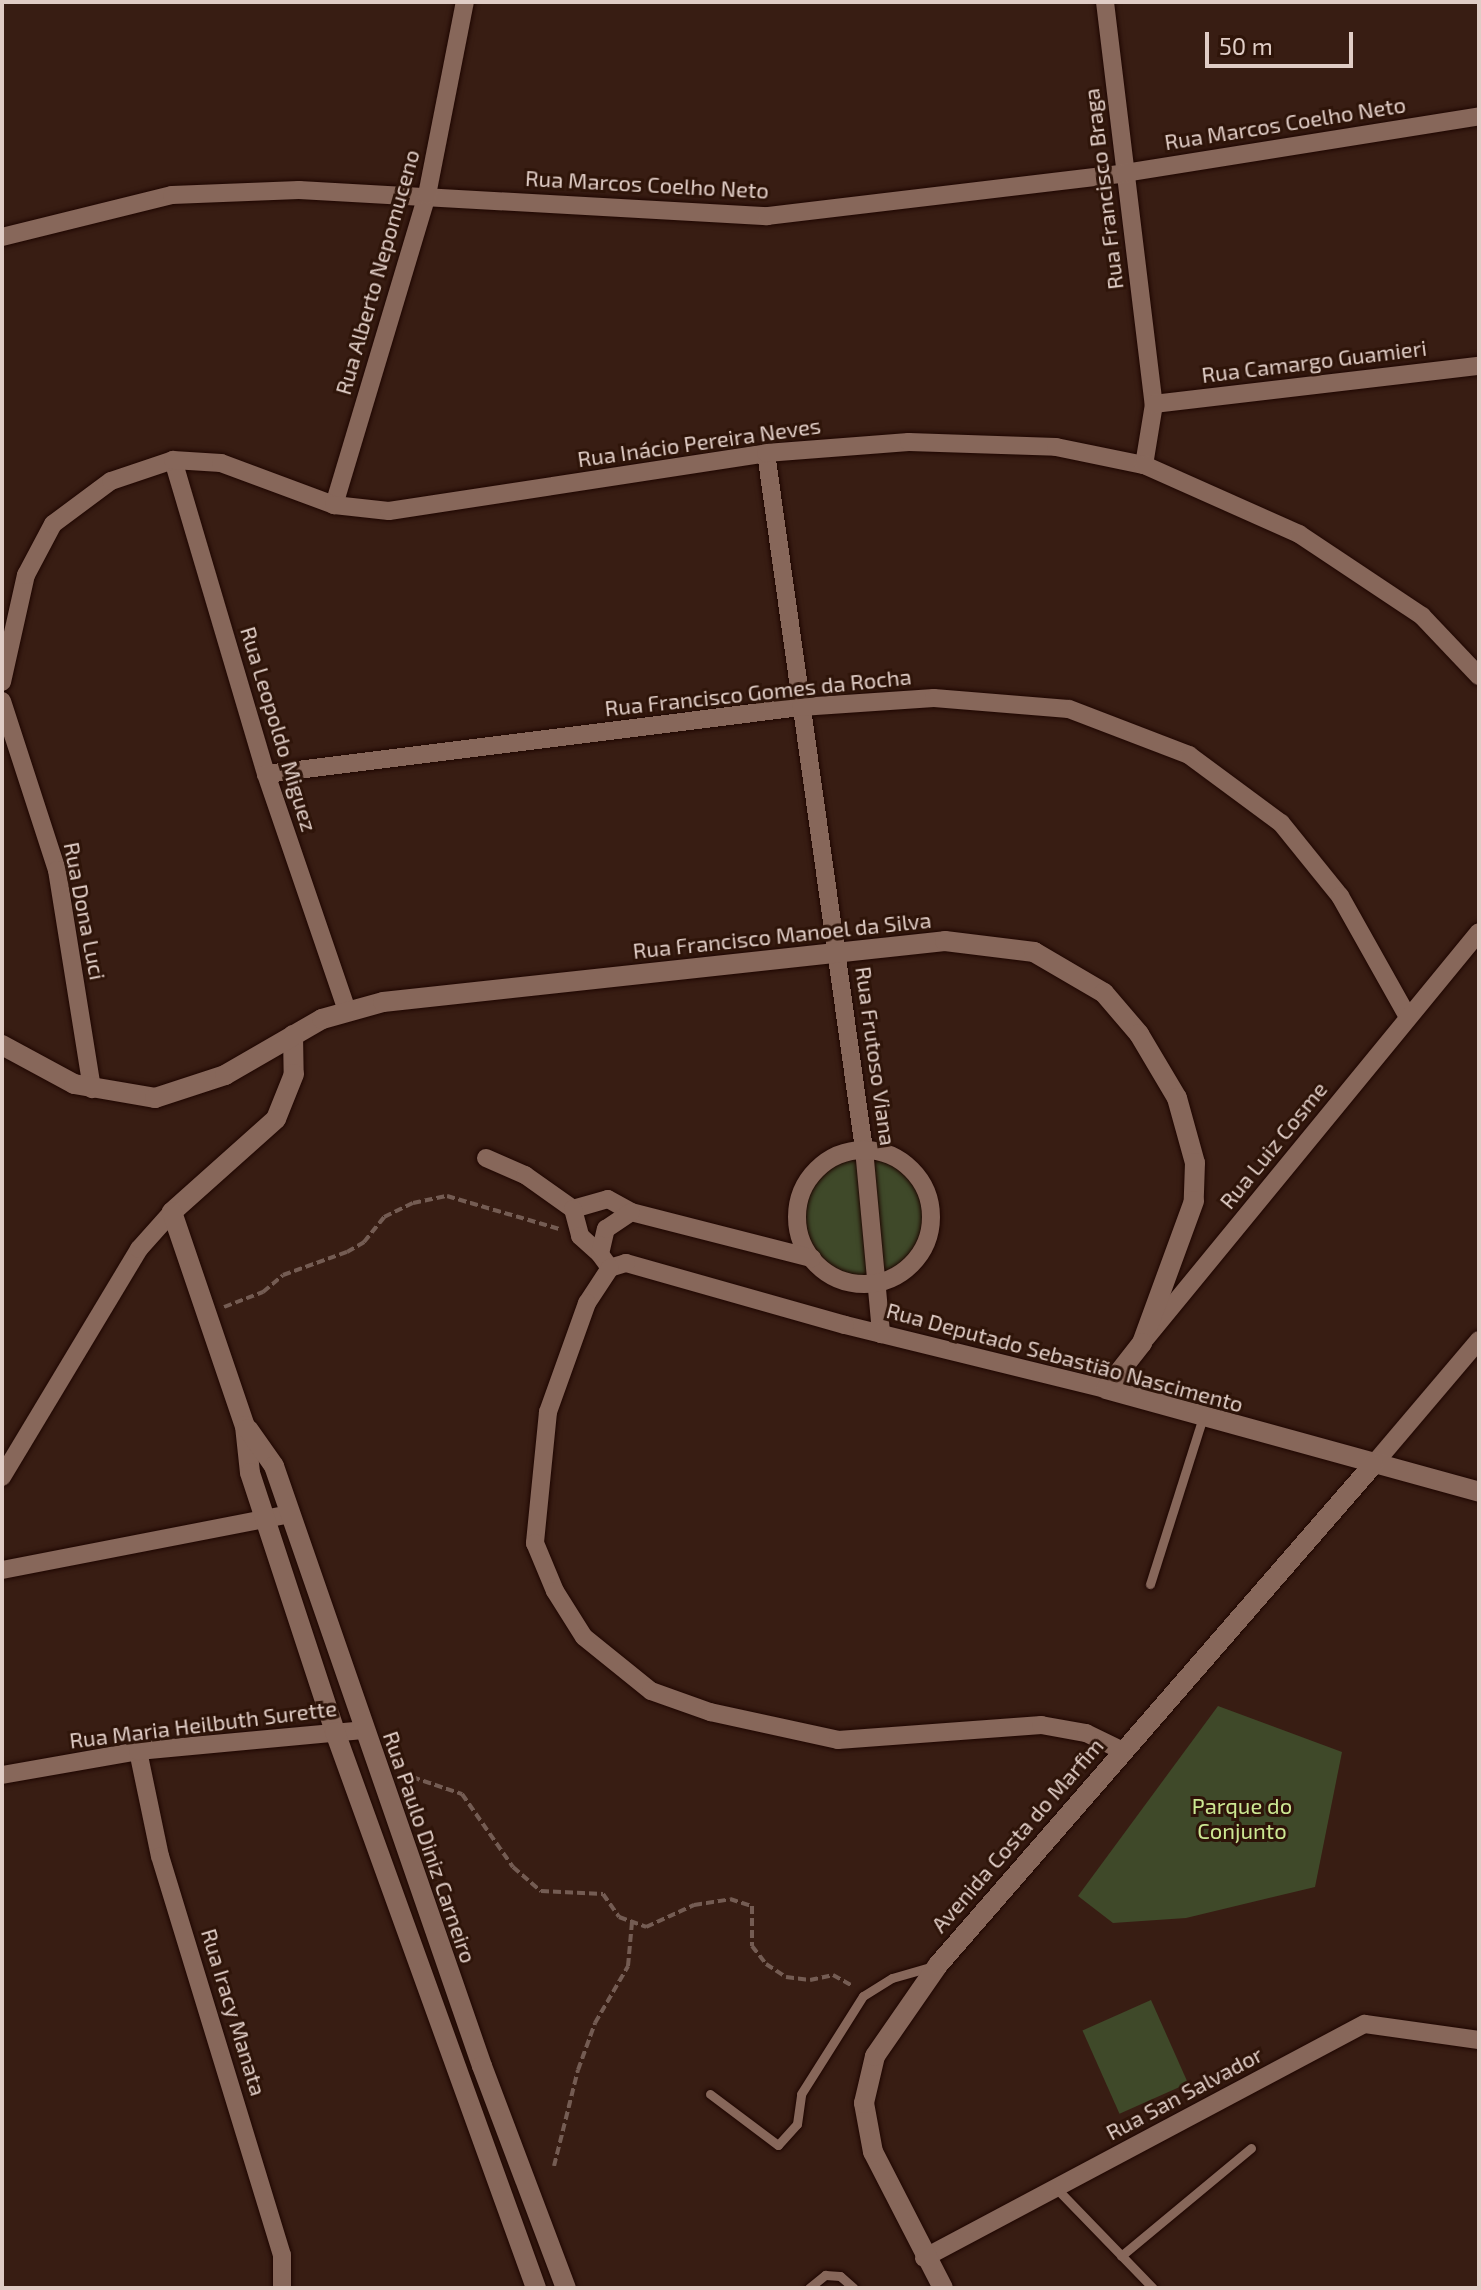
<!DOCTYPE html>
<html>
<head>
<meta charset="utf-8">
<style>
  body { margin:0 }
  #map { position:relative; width:1481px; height:2290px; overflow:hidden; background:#381d13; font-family:"Exo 2",sans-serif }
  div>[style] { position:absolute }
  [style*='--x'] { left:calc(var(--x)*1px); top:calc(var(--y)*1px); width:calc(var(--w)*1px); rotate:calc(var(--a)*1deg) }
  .green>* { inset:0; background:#3f4929; transform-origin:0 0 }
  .round { border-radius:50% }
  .path>* { height:4px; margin-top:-2px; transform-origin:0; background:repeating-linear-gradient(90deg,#745c53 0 8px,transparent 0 12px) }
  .roads { filter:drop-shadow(0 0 2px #1e0601) drop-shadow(0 0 2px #1e0601) }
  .service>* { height:9px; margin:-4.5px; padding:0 4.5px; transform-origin:4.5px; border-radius:4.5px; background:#87675a }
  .minor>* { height:18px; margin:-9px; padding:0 9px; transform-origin:9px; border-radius:9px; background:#87675a }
  .minor>.ring { margin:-9px; padding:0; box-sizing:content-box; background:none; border:18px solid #87675a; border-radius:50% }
  .tertiary>* { height:20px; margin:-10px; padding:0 10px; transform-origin:10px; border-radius:10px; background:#87675a }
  span { translate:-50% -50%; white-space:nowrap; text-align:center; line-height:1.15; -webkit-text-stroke:6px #2e1409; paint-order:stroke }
  .street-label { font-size:22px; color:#e0cdc6 }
  .park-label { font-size:22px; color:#cce792 }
  .frame { position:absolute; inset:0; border:4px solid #e0cdc6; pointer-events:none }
  .scale { position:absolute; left:1205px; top:32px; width:148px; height:36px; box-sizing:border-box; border:4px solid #e0cdc6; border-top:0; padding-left:10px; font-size:24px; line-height:28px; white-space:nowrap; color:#e0cdc6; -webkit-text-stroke:6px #2e1409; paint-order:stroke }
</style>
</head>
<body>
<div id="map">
  <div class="green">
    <i class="round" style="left:797px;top:1150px;width:134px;height:134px"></i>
    <i style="clip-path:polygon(1218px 1706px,1342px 1752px,1315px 1887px,1186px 1918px,1113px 1923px,1078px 1896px)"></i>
    <i style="left:1151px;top:2000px;width:91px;height:75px;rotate:66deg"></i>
  </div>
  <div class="path">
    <i style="--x:224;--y:1307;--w:42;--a:-21"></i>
    <i style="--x:263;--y:1292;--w:26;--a:-40"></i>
    <i style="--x:283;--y:1275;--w:68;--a:-19.8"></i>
    <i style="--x:347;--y:1252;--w:20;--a:-30"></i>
    <i style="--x:364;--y:1242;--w:32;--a:-51"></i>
    <i style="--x:384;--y:1217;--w:32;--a:-26"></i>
    <i style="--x:413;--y:1203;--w:35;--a:-12"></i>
    <i style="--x:447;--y:1196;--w:117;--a:16.4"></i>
    <i style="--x:412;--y:1777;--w:53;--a:18.8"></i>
    <i style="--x:462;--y:1794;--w:89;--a:55.1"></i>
    <i style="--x:513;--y:1867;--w:37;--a:41"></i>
    <i style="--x:541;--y:1891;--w:62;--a:2.8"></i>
    <i style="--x:603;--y:1894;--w:28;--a:55"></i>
    <i style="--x:619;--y:1917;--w:29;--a:20"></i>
    <i style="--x:646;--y:1927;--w:53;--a:-24.6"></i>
    <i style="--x:694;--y:1905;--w:36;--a:-9"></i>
    <i style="--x:730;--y:1899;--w:23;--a:18"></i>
    <i style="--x:752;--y:1906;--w:40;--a:90"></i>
    <i style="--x:752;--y:1946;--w:23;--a:52"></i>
    <i style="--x:766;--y:1964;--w:24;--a:33"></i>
    <i style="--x:786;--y:1977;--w:24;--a:7"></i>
    <i style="--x:810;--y:1980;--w:24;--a:-12"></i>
    <i style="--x:833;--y:1975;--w:23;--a:29"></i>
    <i style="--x:554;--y:2166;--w:99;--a:-76"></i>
    <i style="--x:578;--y:2070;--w:50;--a:-70.1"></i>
    <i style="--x:595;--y:2023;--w:66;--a:-59.9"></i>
    <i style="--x:628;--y:1966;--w:44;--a:-84.8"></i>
  </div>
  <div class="roads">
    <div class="service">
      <i style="--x:1150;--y:1584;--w:175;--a:-72.4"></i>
      <i style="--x:710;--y:2094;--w:85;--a:36.9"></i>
      <i style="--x:778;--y:2145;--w:28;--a:-48"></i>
      <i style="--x:797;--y:2124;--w:30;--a:-82"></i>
      <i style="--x:801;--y:2094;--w:116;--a:-57.7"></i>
      <i style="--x:863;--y:1996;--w:34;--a:-32"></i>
      <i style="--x:892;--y:1978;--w:44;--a:-15.9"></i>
      <i style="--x:1056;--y:2188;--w:139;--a:45.9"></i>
      <i style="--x:1121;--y:2256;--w:169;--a:-39.7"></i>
      <i style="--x:809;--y:2288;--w:21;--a:-39"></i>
      <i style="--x:825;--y:2275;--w:15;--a:4"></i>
      <i style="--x:840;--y:2276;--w:18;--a:41"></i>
    </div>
    <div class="minor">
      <i style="--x:1105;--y:2;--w:405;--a:83.1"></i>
      <i style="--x:1154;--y:404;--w:62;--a:99.3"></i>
      <i style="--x:2;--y:237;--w:175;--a:-13.9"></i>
      <i style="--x:172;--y:195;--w:127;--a:-2.3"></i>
      <i style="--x:299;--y:190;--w:469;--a:3.2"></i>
      <i style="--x:767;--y:216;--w:361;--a:-6.8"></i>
      <i style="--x:1125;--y:173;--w:359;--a:-9.1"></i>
      <i style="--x:1154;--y:404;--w:327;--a:-6.7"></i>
      <i style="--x:766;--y:453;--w:703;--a:81.99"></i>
      <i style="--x:864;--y:1149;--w:186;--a:84.7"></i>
      <i style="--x:173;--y:460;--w:327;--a:73.5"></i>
      <i style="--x:266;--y:774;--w:250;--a:71.1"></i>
      <i style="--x:334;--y:505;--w:324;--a:-73.3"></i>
      <i style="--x:427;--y:195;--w:197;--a:-78.9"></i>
      <i style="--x:2;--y:682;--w:110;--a:-77.4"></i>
      <i style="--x:26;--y:575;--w:58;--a:-62.1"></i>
      <i style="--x:53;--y:524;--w:72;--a:-36.6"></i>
      <i style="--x:111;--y:481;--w:65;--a:-18.7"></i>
      <i style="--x:173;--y:460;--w:48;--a:3.6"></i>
      <i style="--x:221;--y:463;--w:121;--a:20.4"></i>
      <i style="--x:334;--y:505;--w:55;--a:6.2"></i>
      <i style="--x:389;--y:511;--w:381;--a:-8.7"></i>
      <i style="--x:766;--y:453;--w:143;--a:-4.4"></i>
      <i style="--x:909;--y:442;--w:147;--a:1.9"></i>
      <i style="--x:1056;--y:447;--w:90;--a:11.6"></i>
      <i style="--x:1144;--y:465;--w:170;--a:24"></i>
      <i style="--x:1299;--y:534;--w:148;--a:33.7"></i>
      <i style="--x:1422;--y:616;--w:83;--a:46.5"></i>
      <i style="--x:2;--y:701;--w:178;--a:72"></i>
      <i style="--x:57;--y:870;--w:222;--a:80.9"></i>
      <i style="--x:266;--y:774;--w:539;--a:-7.14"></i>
      <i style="--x:801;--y:707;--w:133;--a:-3.9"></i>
      <i style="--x:934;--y:698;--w:135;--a:4.7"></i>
      <i style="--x:1069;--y:709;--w:129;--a:21"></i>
      <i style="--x:1189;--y:755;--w:114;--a:36.5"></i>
      <i style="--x:1281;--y:823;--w:94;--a:51.1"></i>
      <i style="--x:1340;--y:896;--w:139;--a:60.7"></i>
      <i class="ring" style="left:797px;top:1150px;width:116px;height:116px"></i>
      <i style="--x:486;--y:1158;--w:43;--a:23.6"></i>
      <i style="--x:525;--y:1175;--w:59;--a:35.3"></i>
      <i style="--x:573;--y:1209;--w:36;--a:-16"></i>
      <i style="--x:608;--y:1199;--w:26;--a:29"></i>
      <i style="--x:631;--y:1212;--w:187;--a:14.3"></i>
      <i style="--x:573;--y:1209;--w:28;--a:75"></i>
      <i style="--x:580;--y:1236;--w:27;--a:42"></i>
      <i style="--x:610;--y:1268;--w:17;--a:-126"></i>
      <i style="--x:600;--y:1254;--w:26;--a:-77"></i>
      <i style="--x:606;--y:1229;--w:30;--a:-34"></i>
      <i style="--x:1146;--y:1338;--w:525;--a:-50.64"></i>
      <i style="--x:1106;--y:1389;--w:269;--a:-166.2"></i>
      <i style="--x:845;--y:1325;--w:228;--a:-164.2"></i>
      <i style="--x:626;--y:1263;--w:17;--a:163"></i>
      <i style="--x:610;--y:1268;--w:42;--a:123.3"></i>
      <i style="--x:587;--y:1303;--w:116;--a:109.7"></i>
      <i style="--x:548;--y:1412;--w:132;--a:95.7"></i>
      <i style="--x:535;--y:1543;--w:52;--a:67.4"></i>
      <i style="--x:555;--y:1591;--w:54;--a:57.8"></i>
      <i style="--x:584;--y:1637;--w:86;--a:38.9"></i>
      <i style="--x:651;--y:1691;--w:63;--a:19.6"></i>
      <i style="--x:710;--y:1712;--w:131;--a:12.3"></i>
      <i style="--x:838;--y:1740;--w:204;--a:-4.2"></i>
      <i style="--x:1041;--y:1725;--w:46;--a:10.1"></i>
      <i style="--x:1086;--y:1733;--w:39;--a:26"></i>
      <i style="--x:1373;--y:1465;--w:164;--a:-49.7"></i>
      <i style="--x:2;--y:1477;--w:266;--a:-59"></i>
      <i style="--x:139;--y:1249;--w:50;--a:-48.3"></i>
      <i style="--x:2;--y:1570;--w:293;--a:-11"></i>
      <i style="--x:138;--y:1751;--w:107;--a:78.2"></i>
      <i style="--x:160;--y:1856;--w:417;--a:73"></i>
      <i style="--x:282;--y:2255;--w:33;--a:90"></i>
      <i style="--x:2;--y:1775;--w:138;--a:-10"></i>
      <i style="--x:138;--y:1751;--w:226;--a:-5.3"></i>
      <i style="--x:924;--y:2258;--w:499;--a:-28"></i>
      <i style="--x:1365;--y:2024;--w:115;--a:8"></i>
    </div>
    <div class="tertiary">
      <i style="--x:293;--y:1035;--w:39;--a:89"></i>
      <i style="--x:294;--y:1074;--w:48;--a:111.8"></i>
      <i style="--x:276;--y:1119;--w:140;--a:138.2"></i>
      <i style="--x:172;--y:1212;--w:226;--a:71.2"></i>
      <i style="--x:245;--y:1426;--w:47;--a:83.9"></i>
      <i style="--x:250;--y:1473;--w:273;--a:71.8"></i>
      <i style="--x:335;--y:1732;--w:591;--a:70.12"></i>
      <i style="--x:2;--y:1045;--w:82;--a:28.4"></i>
      <i style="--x:74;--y:1084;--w:82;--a:9.8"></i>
      <i style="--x:155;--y:1098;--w:74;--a:-18.2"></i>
      <i style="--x:225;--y:1075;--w:112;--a:-30"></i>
      <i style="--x:322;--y:1019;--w:63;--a:-15.6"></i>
      <i style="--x:383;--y:1002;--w:565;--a:-6.19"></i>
      <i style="--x:945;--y:941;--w:90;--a:7"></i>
      <i style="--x:1034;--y:952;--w:81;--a:30.4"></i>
      <i style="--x:1104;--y:993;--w:54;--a:49.5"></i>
      <i style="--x:1139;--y:1034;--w:74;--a:59.3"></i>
      <i style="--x:1177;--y:1098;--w:67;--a:74.5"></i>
      <i style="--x:1195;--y:1163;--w:38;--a:92"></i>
      <i style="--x:1194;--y:1201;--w:151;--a:110.1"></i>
      <i style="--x:1142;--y:1343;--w:58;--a:128"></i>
      <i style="--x:1106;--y:1389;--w:387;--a:15.4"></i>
      <i style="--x:248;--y:1429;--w:45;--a:54.9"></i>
      <i style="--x:274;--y:1466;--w:635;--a:70.88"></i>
      <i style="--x:482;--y:2066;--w:237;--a:69.3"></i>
      <i style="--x:943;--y:2288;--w:153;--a:-117.2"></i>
      <i style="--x:873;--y:2152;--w:50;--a:-100.4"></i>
      <i style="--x:864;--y:2103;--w:48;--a:-76.8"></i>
      <i style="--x:875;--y:2056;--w:111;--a:-55.3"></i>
      <i style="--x:938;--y:1965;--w:663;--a:-48.98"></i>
    </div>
  </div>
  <div class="street-label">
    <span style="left:1285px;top:123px;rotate:-9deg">Rua Marcos Coelho Neto</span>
    <span style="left:647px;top:184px;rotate:3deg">Rua Marcos Coelho Neto</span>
    <span style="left:1103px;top:189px;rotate:-97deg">Rua Francisco Braga</span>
    <span style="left:377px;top:272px;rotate:-74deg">Rua Alberto Nepomuceno</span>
    <span style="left:1314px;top:361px;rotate:-7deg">Rua Camargo Guamieri</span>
    <span style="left:699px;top:442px;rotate:-8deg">Rua Inácio Pereira Neves</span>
    <span style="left:758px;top:692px;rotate:-6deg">Rua Francisco Gomes da Rocha</span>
    <span style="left:279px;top:729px;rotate:73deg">Rua Leopoldo Miguez</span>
    <span style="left:85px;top:911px;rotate:79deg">Rua Dona Luci</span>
    <span style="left:782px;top:935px;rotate:-6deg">Rua Francisco Manoel da Silva</span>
    <span style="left:876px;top:1056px;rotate:82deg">Rua Frutoso Viana</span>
    <span style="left:1273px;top:1145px;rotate:-51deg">Rua Luiz Cosme</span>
    <span style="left:1065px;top:1357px;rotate:15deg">Rua Deputado Sebastião Nascimento</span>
    <span style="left:203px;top:1724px;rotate:-7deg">Rua Maria Heilbuth Surette</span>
    <span style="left:1017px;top:1835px;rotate:-49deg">Avenida Costa do Marfim</span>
    <span style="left:430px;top:1847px;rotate:71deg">Rua Paulo Diniz Carneiro</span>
    <span style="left:234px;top:2012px;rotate:73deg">Rua Iracy Manata</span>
    <span style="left:1184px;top:2093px;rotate:-28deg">Rua San Salvador</span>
  </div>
  <div class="park-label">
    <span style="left:1242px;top:1818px">Parque do<br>Conjunto</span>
  </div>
  <div class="frame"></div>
  <div class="scale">50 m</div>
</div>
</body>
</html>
